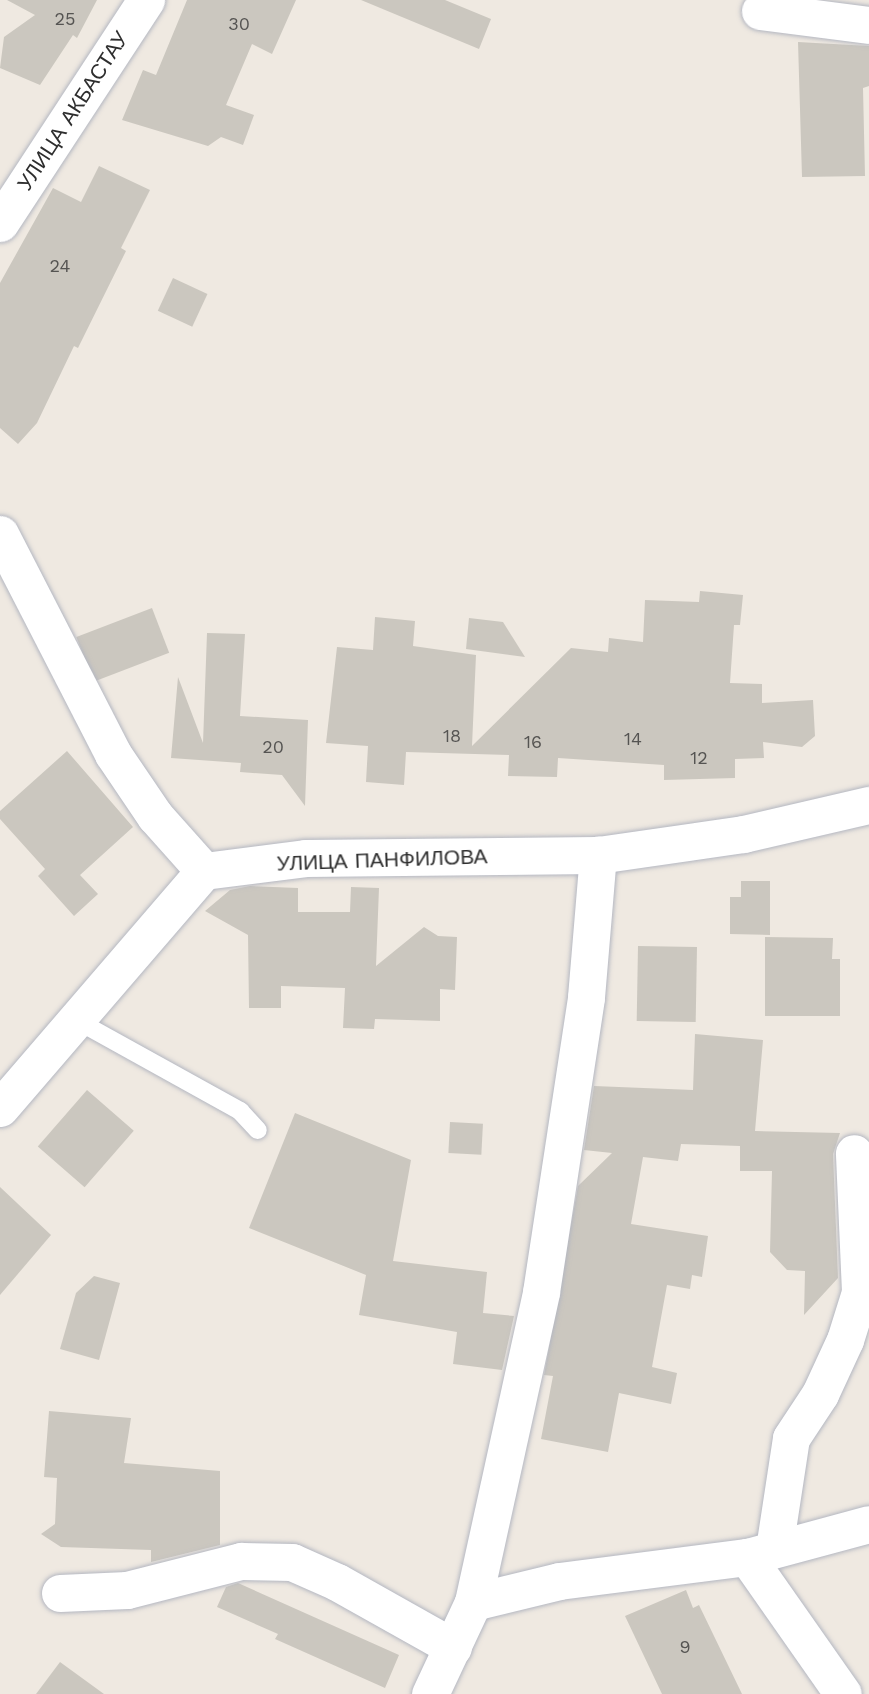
<!DOCTYPE html>
<html>
<head>
<meta charset="utf-8">
<style>
  body { margin:0 }
  #map { position:relative; width:869px; height:1694px; overflow:hidden; background:#efe9e1; font-family:"Work Sans",sans-serif }
  div>[style] { position:absolute }
  [style*='--x'] { left:calc(var(--x)*1px); top:calc(var(--y)*1px); width:calc(var(--w)*1px); rotate:calc(var(--a)*1deg) }
  .building>* { inset:0; background:#cbc7bf; transform-origin:0 0 }
  .roads { filter:drop-shadow(0 0 2px #b4b7c1) drop-shadow(0 0 2px #b4b7c1) }
  .lane>* { height:18px; margin:-9px; padding:0 9px; transform-origin:9px; border-radius:9px; background:#fff }
  .street>* { height:37px; margin:-18.5px; padding:0 18.5px; transform-origin:18.5px; border-radius:18.5px; background:#fff }
  span { translate:-50% -50%; white-space:nowrap; text-align:center; line-height:1.15; -webkit-text-stroke:5px #fff; paint-order:stroke }
  .number-label { font-size:18px; color:#555452 }
  .number-label span { -webkit-text-stroke-width:0 }
  .street-label { font-size:21px; color:#2e2e2e }
</style>
</head>
<body>
<div id="map">
  <div class="building">
    <i style="clip-path:polygon(7px 0,97px 0,77px 38px,73px 35px,40px 85px,0 68px,4px 37px,35px 15px)"></i>
    <i style="clip-path:polygon(187px 0,296px 0,272px 54px,252px 44px,226px 105px,254px 115px,243px 145px,221px 137px,208px 146px,122px 120px,143px 70px,156px 75px)"></i>
    <i style="clip-path:polygon(361px 0,445px 0,491px 19px,479px 49px)"></i>
    <i style="clip-path:polygon(798px 42px,869px 46px,869px 86px,863px 88px,865px 176px,802px 177px)"></i>
    <i style="clip-path:polygon(99px 166px,150px 190px,121px 248px,126px 251px,78px 348px,74px 346px,37px 423px,18px 444px,0 428px,0 283px,53px 188px,81px 202px)"></i>
    <i style="left:173px;top:278px;width:38px;height:36px;rotate:25deg"></i>
    <i style="clip-path:polygon(700px 591px,743px 595px,740px 625px,734px 625px,730px 683px,762px 684px,762px 703px,813px 700px,815px 736px,802px 747px,763px 742px,764px 758px,735px 759px,735px 778px,664px 780px,664px 765px,558px 758px,557px 777px,508px 776px,509px 755px,406px 752px,404px 785px,366px 782px,368px 746px,326px 743px,337px 647px,373px 650px,375px 617px,415px 621px,413px 646px,476px 655px,472px 746px,571px 648px,608px 652px,609px 638px,643px 642px,645px 600px,699px 602px)"></i>
    <i style="left:152px;top:608px;width:48px;height:81px;rotate:69deg"></i>
    <i style="clip-path:polygon(469px 618px,503px 622px,525px 657px,466px 649px)"></i>
    <i style="clip-path:polygon(207px 633px,245px 634px,240px 716px,308px 720px,305px 806px,282px 775px,240px 772px,241px 763px,171px 758px,178px 677px,203px 743px)"></i>
    <i style="clip-path:polygon(67px 751px,133px 827px,80px 875px,98px 894px,74px 916px,38px 876px,45px 869px,0 819px,0 811px)"></i>
    <i style="clip-path:polygon(741px 881px,770px 881px,770px 935px,730px 934px,730px 897px,741px 897px)"></i>
    <i style="clip-path:polygon(250px 886px,298px 888px,298px 912px,350px 912px,351px 887px,379px 888px,376px 966px,424px 927px,438px 936px,457px 937px,455px 990px,440px 989px,440px 1021px,375px 1019px,374px 1029px,343px 1028px,345px 988px,281px 986px,281px 1008px,249px 1008px,248px 935px,205px 911px,230px 890px)"></i>
    <i style="clip-path:polygon(765px 937px,833px 938px,832px 959px,840px 959px,840px 1016px,765px 1016px)"></i>
    <i style="left:638px;top:946px;width:59px;height:75px;rotate:1deg"></i>
    <i style="clip-path:polygon(695px 1034px,763px 1040px,755px 1131px,840px 1133px,833px 1154px,838px 1278px,804px 1315px,805px 1271px,787px 1270px,770px 1252px,772px 1171px,740px 1171px,740px 1146px,681px 1144px,678px 1161px,643px 1157px,631px 1224px,708px 1236px,702px 1277px,692px 1275px,690px 1289px,667px 1285px,652px 1367px,677px 1373px,671px 1404px,619px 1393px,608px 1452px,541px 1439px,553px 1376px,544px 1375px,578px 1186px,612px 1153px,584px 1150px,594px 1086px,693px 1090px)"></i>
    <i style="left:87px;top:1090px;width:62px;height:75px;rotate:41deg"></i>
    <i style="clip-path:polygon(295px 1113px,411px 1160px,393px 1261px,487px 1272px,483px 1313px,514px 1316px,502px 1370px,453px 1364px,457px 1332px,359px 1315px,366px 1275px,249px 1228px)"></i>
    <i style="left:450px;top:1122px;width:33px;height:31px;rotate:3deg"></i>
    <i style="clip-path:polygon(0 1187px,51px 1235px,0 1295px)"></i>
    <i style="clip-path:polygon(94px 1276px,120px 1283px,99px 1360px,60px 1349px,76px 1293px)"></i>
    <i style="clip-path:polygon(49px 1411px,131px 1418px,124px 1463px,220px 1471px,220px 1545px,151px 1562px,151px 1550px,61px 1547px,41px 1534px,55px 1524px,57px 1478px,44px 1477px)"></i>
    <i style="clip-path:polygon(238px 1583px,399px 1655px,385px 1688px,275px 1639px,278px 1634px,217px 1607px,226px 1587px)"></i>
    <i style="clip-path:polygon(686px 1590px,693px 1608px,699px 1605px,742px 1694px,662px 1694px,625px 1616px)"></i>
    <i style="clip-path:polygon(60px 1662px,104px 1694px,36px 1694px)"></i>
  </div>
  <div class="roads">
    <div class="lane">
      <i style="--x:76;--y:1020;--w:188;--a:29"></i>
      <i style="--x:240;--y:1111;--w:26;--a:47"></i>
    </div>
    <div class="street">
      <i style="--x:760;--y:11;--w:110;--a:7.3"></i>
      <i style="--x:0;--y:223;--w:267;--a:-56.8"></i>
      <i style="--x:0;--y:534;--w:247;--a:62.8"></i>
      <i style="--x:113;--y:754;--w:75;--a:55.9"></i>
      <i style="--x:155;--y:816;--w:74;--a:48.3"></i>
      <i style="--x:0;--y:1108;--w:313;--a:-49.3"></i>
      <i style="--x:204;--y:871;--w:102;--a:-7.3"></i>
      <i style="--x:305;--y:858;--w:293;--a:-0.6"></i>
      <i style="--x:598;--y:855;--w:147;--a:-8.2"></i>
      <i style="--x:743;--y:834;--w:129;--a:-13"></i>
      <i style="--x:774;--y:1549;--w:112;--a:-81.3"></i>
      <i style="--x:791;--y:1438;--w:53;--a:-56.6"></i>
      <i style="--x:820;--y:1394;--w:60;--a:-65.2"></i>
      <i style="--x:845;--y:1340;--w:50;--a:-72.6"></i>
      <i style="--x:860;--y:1292;--w:139;--a:-92.5"></i>
      <i style="--x:747;--y:1557;--w:167;--a:55"></i>
      <i style="--x:60;--y:1593;--w:67;--a:-2.6"></i>
      <i style="--x:127;--y:1590;--w:118;--a:-14.3"></i>
      <i style="--x:241;--y:1561;--w:51;--a:1.1"></i>
      <i style="--x:292;--y:1562;--w:49;--a:24"></i>
      <i style="--x:337;--y:1582;--w:133;--a:29.3"></i>
      <i style="--x:473;--y:1602;--w:89;--a:-13.7"></i>
      <i style="--x:559;--y:1581;--w:190;--a:-7.3"></i>
      <i style="--x:747;--y:1557;--w:126;--a:-15.1"></i>
      <i style="--x:430;--y:1694;--w:102;--a:-64.9"></i>
      <i style="--x:473;--y:1602;--w:317;--a:-77.6"></i>
      <i style="--x:541;--y:1292;--w:298;--a:-81.3"></i>
      <i style="--x:586;--y:997;--w:143;--a:-85.2"></i>
    </div>
  </div>
  <div class="number-label">
    <span style="left:65px;top:19px">25</span>
    <span style="left:239px;top:24px">30</span>
    <span style="left:60px;top:266px">24</span>
    <span style="left:452px;top:736px">18</span>
    <span style="left:633px;top:739px">14</span>
    <span style="left:533px;top:742px">16</span>
    <span style="left:273px;top:747px">20</span>
    <span style="left:699px;top:758px">12</span>
    <span style="left:685px;top:1647px">9</span>
  </div>
  <div class="street-label">
    <span style="left:73px;top:111px;rotate:-57deg">УЛИЦА АКБАСТАУ</span>
    <span style="left:382px;top:860px;rotate:-2deg">УЛИЦА ПАНФИЛОВА</span>
  </div>
</div>
</body>
</html>
